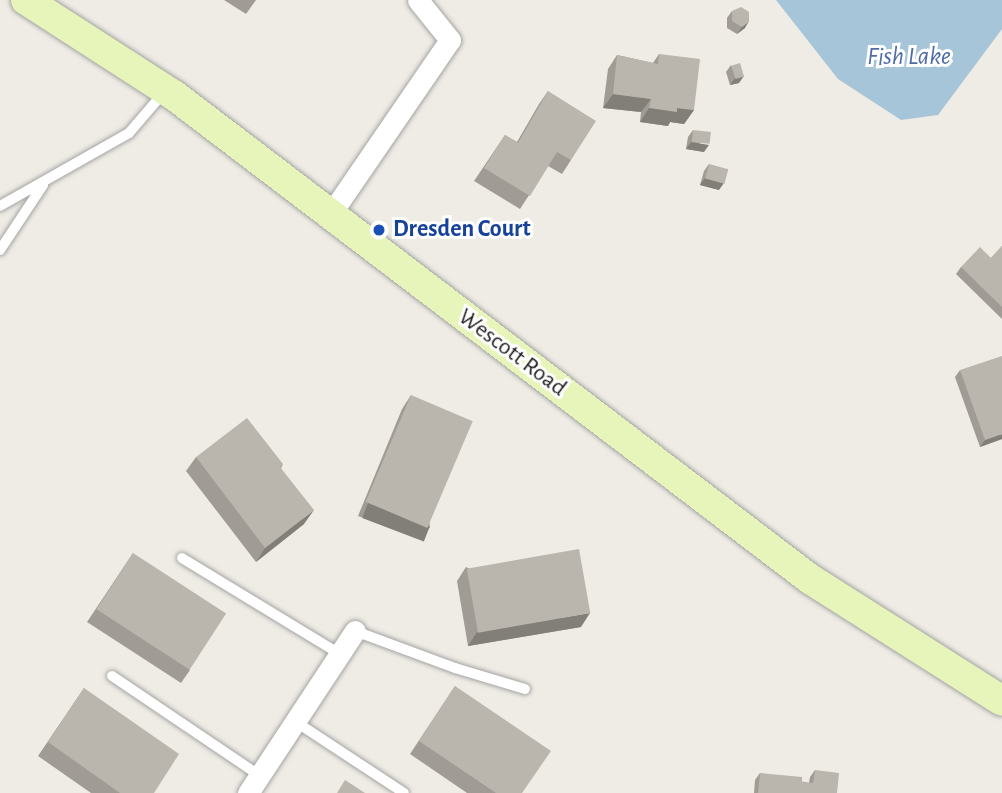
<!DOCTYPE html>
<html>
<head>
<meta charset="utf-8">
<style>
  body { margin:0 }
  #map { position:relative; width:1002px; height:793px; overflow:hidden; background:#eeece4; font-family:"Alegreya Sans",sans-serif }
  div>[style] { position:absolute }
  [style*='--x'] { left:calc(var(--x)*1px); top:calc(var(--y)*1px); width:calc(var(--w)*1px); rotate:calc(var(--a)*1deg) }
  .water>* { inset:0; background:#a7c5d9 }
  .roads { filter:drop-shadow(0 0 2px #a4a4a4) drop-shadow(0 0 2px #a4a4a4) }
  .lane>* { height:10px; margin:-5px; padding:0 5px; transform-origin:5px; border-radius:5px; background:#fff }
  .street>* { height:21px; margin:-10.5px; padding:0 10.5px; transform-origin:10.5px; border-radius:10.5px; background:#fff }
  .secondary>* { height:30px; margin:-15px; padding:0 15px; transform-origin:15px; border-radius:15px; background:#e8f5ba }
  .wall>* { inset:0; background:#a09c95 }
  .shaded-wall>* { inset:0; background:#827f79; transform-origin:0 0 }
  .building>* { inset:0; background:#bab5ad; transform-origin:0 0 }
  .dots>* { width:19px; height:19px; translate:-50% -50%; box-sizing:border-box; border:4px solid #fff; border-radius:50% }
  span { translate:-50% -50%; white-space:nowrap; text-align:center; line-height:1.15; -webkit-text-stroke:6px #fff; paint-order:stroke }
  .transit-label { font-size:24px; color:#164399; font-weight:700 }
  .left { translate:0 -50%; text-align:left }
  .street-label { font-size:24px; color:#1d1d1d }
  .water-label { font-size:26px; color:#506ca7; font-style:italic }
</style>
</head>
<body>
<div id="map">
  <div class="water">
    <i style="clip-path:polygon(776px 0,1002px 0,1002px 29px,938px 115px,901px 120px,838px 79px)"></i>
  </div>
  <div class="roads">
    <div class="lane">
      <i style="--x:0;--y:206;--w:148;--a:-29.5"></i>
      <i style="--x:129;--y:133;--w:55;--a:-49.4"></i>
      <i style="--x:0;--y:250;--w:78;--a:-56.5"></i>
      <i style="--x:182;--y:558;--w:185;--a:31.3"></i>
      <i style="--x:355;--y:631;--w:107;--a:20.3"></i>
      <i style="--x:455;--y:668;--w:73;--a:16.7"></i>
      <i style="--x:112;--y:676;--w:179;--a:34"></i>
      <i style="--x:296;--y:722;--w:129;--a:33.3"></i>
    </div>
    <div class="street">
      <i style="--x:330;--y:215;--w:212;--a:-55.6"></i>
      <i style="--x:450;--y:40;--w:51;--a:-128.7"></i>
      <i style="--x:248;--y:793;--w:194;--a:-56.6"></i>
    </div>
    <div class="secondary">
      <i style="--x:26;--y:0;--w:177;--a:32.8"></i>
      <i style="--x:175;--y:96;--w:798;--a:37.26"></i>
      <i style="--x:810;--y:579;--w:227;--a:32.4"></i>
    </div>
  </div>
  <div class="wall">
    <i style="clip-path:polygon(224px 0,256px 0,246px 14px)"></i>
    <i style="clip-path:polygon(732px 11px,745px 28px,737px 34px,727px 28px,727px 18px)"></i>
    <i style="clip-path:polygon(659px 54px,694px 110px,684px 124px,670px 122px,668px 126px,640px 122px,641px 112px,603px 108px,608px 69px,617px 55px,653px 63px)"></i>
    <i style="clip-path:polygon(731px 65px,739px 83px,730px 85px,726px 72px)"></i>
    <i style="clip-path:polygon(548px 91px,571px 160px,562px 174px,548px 166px,520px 209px,474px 181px,505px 135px,517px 142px,539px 104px)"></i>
    <i style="clip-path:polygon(693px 130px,704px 152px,686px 149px,688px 137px)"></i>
    <i style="clip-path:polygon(709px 164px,719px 190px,700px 185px,704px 171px)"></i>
    <i style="clip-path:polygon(1002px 246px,1002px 319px,956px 274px,961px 267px,991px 258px)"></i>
    <i style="clip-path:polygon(960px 370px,1002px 439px,980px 447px,955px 377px)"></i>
    <i style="clip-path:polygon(411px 395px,430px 527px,421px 540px,358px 516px,402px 409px)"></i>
    <i style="clip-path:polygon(196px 457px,283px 464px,281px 468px,304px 524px,256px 562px,186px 471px)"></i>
    <i style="clip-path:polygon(133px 553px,190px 670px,181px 683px,87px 622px)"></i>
    <i style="clip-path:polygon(466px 567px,581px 627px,468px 646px,457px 581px)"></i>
    <i style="clip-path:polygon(455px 686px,522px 793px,467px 793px,410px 754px)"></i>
    <i style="clip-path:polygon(84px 688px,154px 793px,91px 793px,38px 756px)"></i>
    <i style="clip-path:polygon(815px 770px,837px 793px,754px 793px,755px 780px,760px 773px,809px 783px,810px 777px)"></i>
  </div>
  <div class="shaded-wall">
    <i style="clip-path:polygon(749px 21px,745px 28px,737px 34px,742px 27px)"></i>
    <i style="clip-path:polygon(744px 76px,739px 83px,730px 85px,735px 78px)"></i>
    <i style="clip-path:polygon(613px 94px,651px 99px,641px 112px,603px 108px)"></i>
    <i style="clip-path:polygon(649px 108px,677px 108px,694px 110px,684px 124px,670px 122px,668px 126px,640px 122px)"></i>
    <i style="clip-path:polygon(691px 142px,709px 145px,704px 152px,686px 149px)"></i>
    <i style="clip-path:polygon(705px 178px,724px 183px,719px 190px,700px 185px)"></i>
    <i style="clip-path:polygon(1002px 434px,1002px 439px,980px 447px,985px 440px)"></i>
    <i style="left:368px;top:503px;width:66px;height:16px;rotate:21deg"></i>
    <i style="clip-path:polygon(314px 510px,304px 524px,256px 562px,265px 548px)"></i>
    <i style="clip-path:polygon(590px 613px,581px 627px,468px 646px,477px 632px)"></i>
  </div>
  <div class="building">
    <i style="clip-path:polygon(741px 7px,749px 12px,749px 21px,742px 27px,732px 21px,732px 11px)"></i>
    <i style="clip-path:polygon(659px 54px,700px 59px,694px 110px,677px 108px,677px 112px,649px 108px,651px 99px,613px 94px,617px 55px,658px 64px)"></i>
    <i style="left:740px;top:63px;width:14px;height:9px;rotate:73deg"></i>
    <i style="clip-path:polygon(548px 91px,596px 121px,571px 160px,557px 152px,530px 196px,484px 168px,505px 135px,518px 143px)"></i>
    <i style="left:693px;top:130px;width:18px;height:12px;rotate:6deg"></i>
    <i style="left:709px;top:164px;width:20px;height:15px;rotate:15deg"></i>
    <i style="clip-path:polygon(1002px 246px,1002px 307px,961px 267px,980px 247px,991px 258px)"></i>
    <i style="clip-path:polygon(1002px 356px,1002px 434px,985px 440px,960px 370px)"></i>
    <i style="left:411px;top:395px;width:67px;height:116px;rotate:23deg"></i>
    <i style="clip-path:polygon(247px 418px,283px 464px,280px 467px,314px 510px,265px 548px,196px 457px)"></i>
    <i style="left:579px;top:549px;width:65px;height:114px;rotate:80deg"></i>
    <i style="left:133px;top:553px;width:111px;height:67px;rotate:33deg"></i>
    <i style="clip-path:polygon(455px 686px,551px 751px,522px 793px,496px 793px,419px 741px)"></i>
    <i style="clip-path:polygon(84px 688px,179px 754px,154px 793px,120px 793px,48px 742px)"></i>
    <i style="clip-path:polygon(815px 770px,839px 773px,837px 793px,758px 793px,760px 773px,802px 777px,802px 782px,813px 783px)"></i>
    <i style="clip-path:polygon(345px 780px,365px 793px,337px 793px)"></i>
  </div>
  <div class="dots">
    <i style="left:379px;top:230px;background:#1a4fb4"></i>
  </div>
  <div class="transit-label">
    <span class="left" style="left:393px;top:230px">Dresden Court</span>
  </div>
  <div class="street-label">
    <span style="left:512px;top:353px;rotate:37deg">Wescott Road</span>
  </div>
  <div class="water-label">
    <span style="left:909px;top:57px">Fish Lake</span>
  </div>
</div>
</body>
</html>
